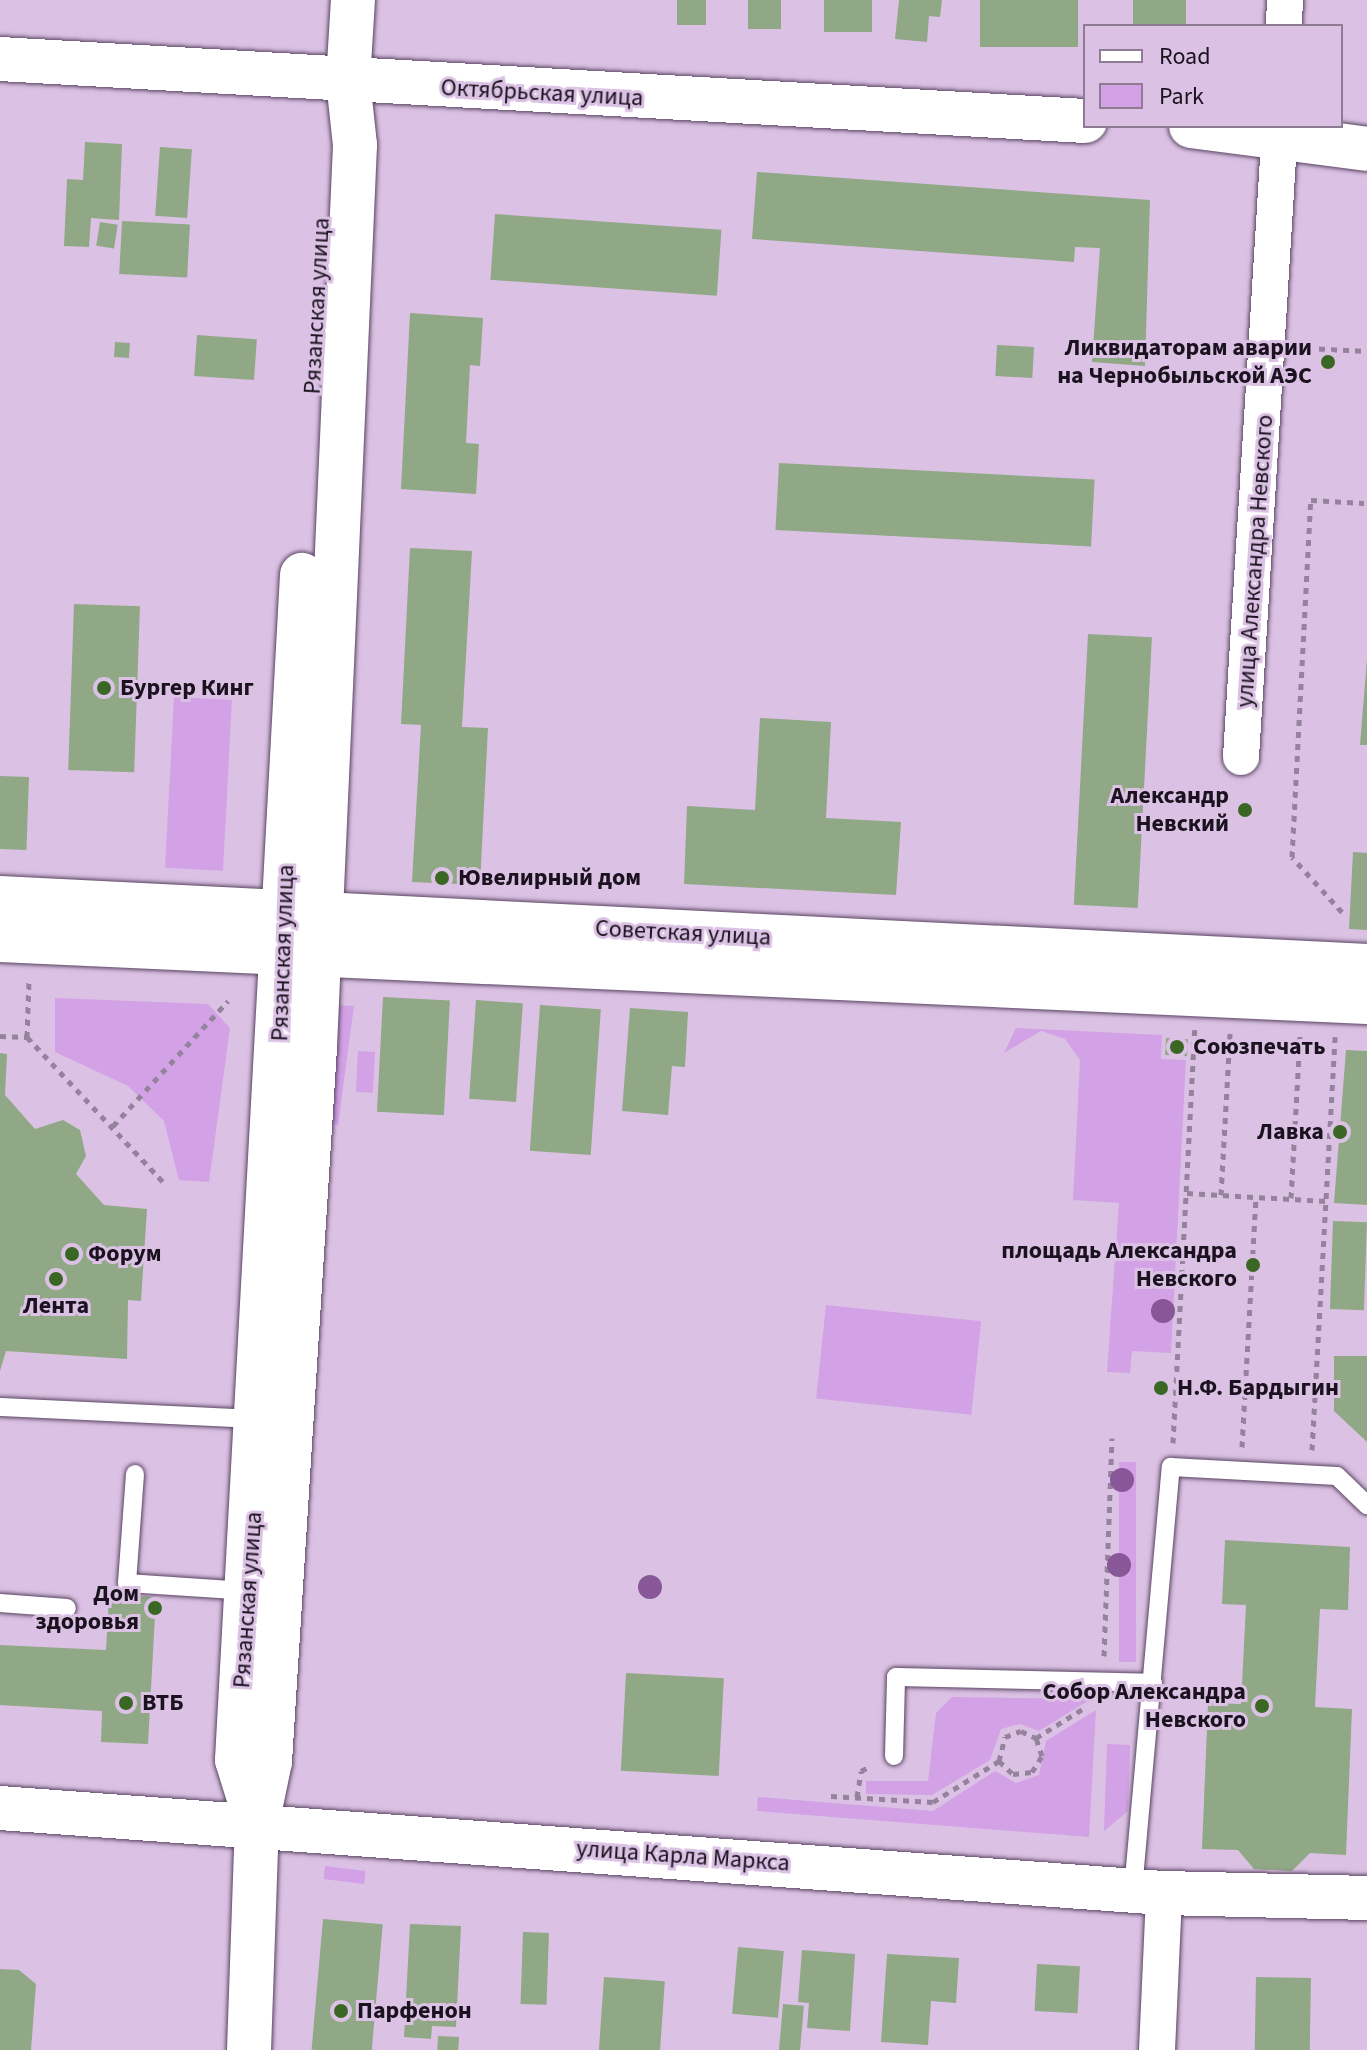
<!DOCTYPE html>
<html>
<head>
<meta charset="utf-8">
<style>
  body { margin:0 }
  #map { position:relative; width:1367px; height:2050px; overflow:hidden; background:#dbc2e4; font-family:"Source Sans 3",sans-serif }
  div>[style] { position:absolute }
  [style*='--x'] { left:calc(var(--x)*1px); top:calc(var(--y)*1px); width:calc(var(--w)*1px); rotate:calc(var(--a)*1deg) }
  .green>* { inset:0; background:#d3a1e6; transform-origin:0 0 }
  .building>* { inset:0; background:#90a886; transform-origin:0 0 }
  .path>* { height:5px; margin-top:-2.5px; transform-origin:0; background:repeating-linear-gradient(90deg,#95829c 0 6px,transparent 0 12px) }
  .roads { filter:drop-shadow(0 0 2px #594462) drop-shadow(0 0 2px #594462) }
  .service>* { height:18px; margin:-9px; padding:0 9px; transform-origin:9px; border-radius:9px; background:#fff }
  .minor>* { height:36px; margin:-18px; padding:0 18px; transform-origin:18px; border-radius:18px; background:#fff }
  .tertiary>* { height:44px; margin:-22px; padding:0 22px; transform-origin:22px; border-radius:22px; background:#fff }
  .secondary>* { height:44px; margin:-22px; padding:0 22px; transform-origin:22px; border-radius:22px; background:#fff }
  .trees>* { width:24px; height:24px; margin:-12px; border-radius:50%; background:#885797 }
  .dots>* { width:22px; height:22px; translate:-50% -50%; box-sizing:border-box; border:4px solid #dbc2e4; border-radius:50% }
  span { translate:-50% -50%; white-space:nowrap; text-align:center; line-height:1.15; -webkit-text-stroke:6px #dbc2e4; paint-order:stroke }
  .street-label { font-size:24px; color:#1a121e }
  .poi-label { font-size:24px; color:#1a121e; font-weight:700 }
  .right { translate:-100% -50%; text-align:right }
  .left { translate:0 -50%; text-align:left }
  .legend { position:absolute; left:1083px; top:24px; width:260px; height:104px; box-sizing:border-box; background:#dbc2e4; border:2px solid #8e7c95; margin:0; padding:10px 14px; list-style:none; font-size:24px; color:#1a121e }
  .legend li { display:flex; align-items:center; gap:16px; height:40px }
  .legend b { width:40px; border:2px solid #8e7c95 }
</style>
</head>
<body>
<div id="map">
  <div class="green">
    <i style="left:174px;top:697px;width:58px;height:171px;rotate:3deg"></i>
    <i style="clip-path:polygon(55px 998px,208px 1004px,230px 1028px,209px 1182px,179px 1180px,164px 1121px,128px 1086px,55px 1052px)"></i>
    <i style="clip-path:polygon(335px 1005px,354px 1006px,338px 1125px,327px 1125px)"></i>
    <i style="clip-path:polygon(1016px 1028px,1162px 1035px,1161px 1059px,1186px 1060px,1171px 1353px,1132px 1351px,1130px 1373px,1107px 1372px,1119px 1203px,1073px 1200px,1080px 1060px,1065px 1039px,1041px 1031px,1004px 1053px)"></i>
    <i style="left:358px;top:1051px;width:17px;height:41px;rotate:3deg"></i>
    <i style="left:826px;top:1305px;width:156px;height:94px;rotate:6deg"></i>
    <i style="left:1119px;top:1462px;width:17px;height:200px"></i>
    <i style="clip-path:polygon(952px 1697px,1091px 1699px,1039px 1731px,1020px 1724px,1001px 1729px,990px 1760px,932px 1795px,866px 1794px,866px 1781px,928px 1781px,936px 1713px)"></i>
    <i style="clip-path:polygon(1096px 1710px,1089px 1837px,757px 1811px,758px 1797px,933px 1811px,995px 1771px,1016px 1783px,1039px 1775px,1046px 1741px)"></i>
    <i style="clip-path:polygon(1107px 1744px,1130px 1745px,1128px 1811px,1104px 1831px)"></i>
    <i style="left:325px;top:1866px;width:41px;height:13px;rotate:7deg"></i>
  </div>
  <div class="building">
    <i style="left:677px;top:0;width:29px;height:25px"></i>
    <i style="left:748px;top:0;width:33px;height:29px"></i>
    <i style="left:824px;top:0;width:48px;height:32px"></i>
    <i style="clip-path:polygon(899px 0,942px 0,940px 17px,929px 16px,927px 42px,895px 39px)"></i>
    <i style="left:980px;top:0;width:98px;height:47px"></i>
    <i style="left:1133px;top:0;width:53px;height:26px"></i>
    <i style="clip-path:polygon(85px 142px,122px 144px,119px 220px,91px 218px,89px 247px,64px 246px,67px 179px,83px 180px)"></i>
    <i style="left:160px;top:147px;width:32px;height:69px;rotate:4deg"></i>
    <i style="clip-path:polygon(757px 172px,1150px 200px,1145px 366px,1092px 362px,1100px 248px,1075px 247px,1074px 262px,752px 239px)"></i>
    <i style="left:495px;top:214px;width:227px;height:66px;rotate:4deg"></i>
    <i style="left:122px;top:221px;width:68px;height:53px;rotate:3deg"></i>
    <i style="left:100px;top:222px;width:18px;height:24px;rotate:9deg"></i>
    <i style="clip-path:polygon(410px 313px,483px 318px,480px 366px,470px 365px,466px 443px,479px 444px,476px 494px,401px 489px)"></i>
    <i style="left:197px;top:335px;width:60px;height:41px;rotate:4deg"></i>
    <i style="left:115px;top:342px;width:15px;height:15px;rotate:4deg"></i>
    <i style="left:997px;top:345px;width:37px;height:31px;rotate:3deg"></i>
    <i style="left:779px;top:463px;width:316px;height:67px;rotate:3deg"></i>
    <i style="clip-path:polygon(410px 548px,472px 551px,462px 727px,488px 728px,480px 885px,412px 882px,421px 725px,401px 724px)"></i>
    <i style="left:74px;top:604px;width:66px;height:166px;rotate:2deg"></i>
    <i style="left:1088px;top:634px;width:64px;height:271px;rotate:3deg"></i>
    <i style="clip-path:polygon(1367px 659px,1367px 745px,1360px 745px)"></i>
    <i style="clip-path:polygon(760px 718px,831px 722px,826px 818px,901px 822px,896px 895px,684px 884px,687px 806px,755px 810px)"></i>
    <i style="left:0;top:776px;width:29px;height:73px;rotate:2deg"></i>
    <i style="clip-path:polygon(1353px 852px,1367px 853px,1367px 930px,1349px 929px)"></i>
    <i style="left:383px;top:997px;width:67px;height:115px;rotate:3deg"></i>
    <i style="left:476px;top:1000px;width:47px;height:99px;rotate:4deg"></i>
    <i style="left:540px;top:1005px;width:61px;height:146px;rotate:4deg"></i>
    <i style="clip-path:polygon(630px 1008px,688px 1012px,685px 1067px,672px 1066px,668px 1115px,622px 1111px)"></i>
    <i style="left:1166px;top:1038px;width:22px;height:17px;rotate:3deg"></i>
    <i style="clip-path:polygon(1346px 1050px,1367px 1051px,1367px 1205px,1334px 1203px)"></i>
    <i style="clip-path:polygon(0 1053px,7px 1054px,5px 1095px,35px 1129px,63px 1120px,80px 1130px,86px 1156px,76px 1174px,104px 1205px,147px 1209px,141px 1301px,128px 1300px,127px 1359px,6px 1351px,0 1371px)"></i>
    <i style="left:1333px;top:1221px;width:34px;height:88px;rotate:2deg"></i>
    <i style="clip-path:polygon(1334px 1356px,1367px 1356px,1367px 1442px,1334px 1411px)"></i>
    <i style="clip-path:polygon(1225px 1540px,1350px 1547px,1348px 1610px,1320px 1609px,1315px 1707px,1352px 1709px,1346px 1855px,1310px 1853px,1292px 1871px,1254px 1869px,1238px 1850px,1202px 1849px,1208px 1703px,1241px 1704px,1246px 1605px,1222px 1604px)"></i>
    <i style="clip-path:polygon(109px 1595px,156px 1597px,148px 1744px,101px 1742px,102px 1711px,0 1705px,0 1645px,106px 1650px)"></i>
    <i style="left:626px;top:1673px;width:98px;height:98px;rotate:3deg"></i>
    <i style="left:323px;top:1919px;width:60px;height:131px;rotate:5deg"></i>
    <i style="clip-path:polygon(410px 1924px,461px 1926px,456px 2027px,432px 2026px,431px 2039px,404px 2037px)"></i>
    <i style="left:523px;top:1932px;width:26px;height:72px;rotate:2deg"></i>
    <i style="left:738px;top:1947px;width:46px;height:67px;rotate:5deg"></i>
    <i style="clip-path:polygon(802px 1950px,855px 1954px,850px 2031px,807px 2028px,809px 2003px,798px 2002px)"></i>
    <i style="clip-path:polygon(887px 1954px,959px 1958px,956px 2003px,931px 2001px,928px 2045px,881px 2042px)"></i>
    <i style="left:1037px;top:1964px;width:43px;height:47px;rotate:3deg"></i>
    <i style="clip-path:polygon(0 1969px,19px 1970px,36px 1984px,31px 2050px,0 2050px)"></i>
    <i style="left:604px;top:1977px;width:61px;height:73px;rotate:4deg"></i>
    <i style="left:1256px;top:1977px;width:55px;height:73px;rotate:1deg"></i>
    <i style="left:783px;top:2004px;width:21px;height:46px;rotate:5deg"></i>
    <i style="left:438px;top:2036px;width:21px;height:14px;rotate:3deg"></i>
  </div>
  <div class="path">
    <i style="--x:1307;--y:348;--w:60;--a:2.9"></i>
    <i style="--x:1342;--y:912;--w:74;--a:-132.3"></i>
    <i style="--x:1292;--y:857;--w:358;--a:-87"></i>
    <i style="--x:1311;--y:500;--w:53;--a:3.2"></i>
    <i style="--x:0;--y:1036;--w:27;--a:2"></i>
    <i style="--x:27;--y:1037;--w:200;--a:46.8"></i>
    <i style="--x:27;--y:1037;--w:58;--a:-88"></i>
    <i style="--x:113;--y:1126;--w:170;--a:-47.4"></i>
    <i style="--x:1187;--y:1193;--w:139;--a:3.3"></i>
    <i style="--x:1221;--y:1195;--w:163;--a:-86.8"></i>
    <i style="--x:1291;--y:1198;--w:162;--a:-86.8"></i>
    <i style="--x:1173;--y:1443;--w:414;--a:-87"></i>
    <i style="--x:1242;--y:1447;--w:250;--a:-86.8"></i>
    <i style="--x:1312;--y:1450;--w:414;--a:-86.8"></i>
    <i style="--x:1104;--y:1656;--w:218;--a:-87.9"></i>
    <i style="--x:999;--y:1761;--w:25;--a:-76"></i>
    <i style="--x:1005;--y:1737;--w:17;--a:-21"></i>
    <i style="--x:1021;--y:1731;--w:17;--a:25"></i>
    <i style="--x:1036;--y:1738;--w:57;--a:-32"></i>
    <i style="--x:831;--y:1796;--w:102;--a:3.4"></i>
    <i style="--x:933;--y:1802;--w:78;--a:-31.8"></i>
    <i style="--x:999;--y:1761;--w:19;--a:43"></i>
    <i style="--x:1013;--y:1774;--w:19;--a:-6"></i>
    <i style="--x:1032;--y:1772;--w:19;--a:-58"></i>
    <i style="--x:1042;--y:1756;--w:19;--a:-108"></i>
    <i style="--x:857;--y:1797;--w:26;--a:-81"></i>
    <i style="--x:861;--y:1771;--w:11;--a:-27"></i>
  </div>
  <div class="roads">
    <div class="service">
      <i style="--x:0;--y:1407;--w:257;--a:2.7"></i>
      <i style="--x:135;--y:1474;--w:109;--a:94.2"></i>
      <i style="--x:127;--y:1583;--w:119;--a:3.8"></i>
      <i style="--x:0;--y:1603;--w:67;--a:4.3"></i>
      <i style="--x:894;--y:1756;--w:79;--a:-88.5"></i>
      <i style="--x:896;--y:1677;--w:257;--a:1.3"></i>
      <i style="--x:1133;--y:1890;--w:425;--a:-84.9"></i>
      <i style="--x:1171;--y:1467;--w:166;--a:3.1"></i>
      <i style="--x:1337;--y:1476;--w:42;--a:44"></i>
    </div>
    <div class="minor">
      <i style="--x:1284;--y:26;--w:26;--a:-88"></i>
      <i style="--x:1241;--y:757;--w:632;--a:-86.46"></i>
      <i style="--x:1157;--y:2050;--w:157;--a:-87.4"></i>
    </div>
    <div class="tertiary">
      <i style="--x:0;--y:59;--w:1087;--a:3.27"></i>
      <i style="--x:1191;--y:126;--w:177;--a:7.4"></i>
      <i style="--x:0;--y:1808;--w:1167;--a:4.18"></i>
      <i style="--x:1164;--y:1893;--w:203;--a:1.4"></i>
    </div>
    <div class="secondary">
      <i style="--x:0;--y:898;--w:1369;--a:2.85"></i>
      <i style="--x:0;--y:940;--w:1368;--a:2.6"></i>
      <i style="--x:255;--y:1818;--w:61;--a:-107.2"></i>
      <i style="--x:237;--y:1760;--w:1187;--a:-86.86"></i>
      <i style="--x:249;--y:2050;--w:226;--a:-88"></i>
      <i style="--x:257;--y:1824;--w:64;--a:-78.3"></i>
      <i style="--x:270;--y:1761;--w:715;--a:-86.39"></i>
      <i style="--x:315;--y:1047;--w:903;--a:-87.46"></i>
      <i style="--x:355;--y:145;--w:64;--a:-96.2"></i>
      <i style="--x:348;--y:81;--w:81;--a:-86.5"></i>
    </div>
  </div>
  <div class="trees">
    <i style="left:1163px;top:1311px"></i>
    <i style="left:1122px;top:1480px"></i>
    <i style="left:1119px;top:1565px"></i>
    <i style="left:650px;top:1587px"></i>
  </div>
  <div class="dots">
    <i style="left:1328px;top:362px;background:#3b6724"></i>
    <i style="left:104px;top:688px;background:#3b6724"></i>
    <i style="left:1245px;top:810px;background:#3b6724"></i>
    <i style="left:442px;top:878px;background:#3b6724"></i>
    <i style="left:1177px;top:1047px;background:#3b6724"></i>
    <i style="left:1340px;top:1132px;background:#3b6724"></i>
    <i style="left:72px;top:1254px;background:#3b6724"></i>
    <i style="left:1253px;top:1265px;background:#3b6724"></i>
    <i style="left:56px;top:1279px;background:#3b6724"></i>
    <i style="left:1161px;top:1388px;background:#3b6724"></i>
    <i style="left:155px;top:1608px;background:#3b6724"></i>
    <i style="left:126px;top:1703px;background:#3b6724"></i>
    <i style="left:1262px;top:1706px;background:#3b6724"></i>
    <i style="left:341px;top:2011px;background:#3b6724"></i>
  </div>
  <div class="street-label">
    <span style="left:542px;top:93px;rotate:3deg">Октябрьская улица</span>
    <span style="left:317px;top:306px;rotate:-87deg">Рязанская улица</span>
    <span style="left:1255px;top:561px;rotate:-86deg">улица Александра Невского</span>
    <span style="left:683px;top:933px;rotate:3deg">Советская улица</span>
    <span style="left:283px;top:953px;rotate:-88deg">Рязанская улица</span>
    <span style="left:248px;top:1600px;rotate:-86deg">Рязанская улица</span>
    <span style="left:683px;top:1856px;rotate:4deg">улица Карла Маркса</span>
  </div>
  <div class="poi-label">
    <span class="right" style="left:1312px;top:362px">Ликвидаторам аварии<br>на Чернобыльской АЭС</span>
    <span class="left" style="left:120px;top:688px">Бургер Кинг</span>
    <span class="right" style="left:1229px;top:810px">Александр<br>Невский</span>
    <span class="left" style="left:458px;top:878px">Ювелирный дом</span>
    <span class="left" style="left:1193px;top:1047px">Союзпечать</span>
    <span class="right" style="left:1324px;top:1132px">Лавка</span>
    <span class="right" style="left:1237px;top:1265px">площадь Александра<br>Невского</span>
    <span class="left" style="left:88px;top:1254px">Форум</span>
    <span style="left:56px;top:1306px">Лента</span>
    <span class="left" style="left:1177px;top:1388px">Н.Ф. Бардыгин</span>
    <span class="right" style="left:139px;top:1608px">Дом<br>здоровья</span>
    <span class="right" style="left:1246px;top:1706px">Собор Александра<br>Невского</span>
    <span class="left" style="left:142px;top:1703px">ВТБ</span>
    <span class="left" style="left:357px;top:2011px">Парфенон</span>
  </div>
  <ul class="legend">
  <li><b style="height:10px;background:#fff"></b>Road</li>
  <li><b style="height:22px;background:#d3a1e6"></b>Park</li>
  </ul>
</div>
</body>
</html>
